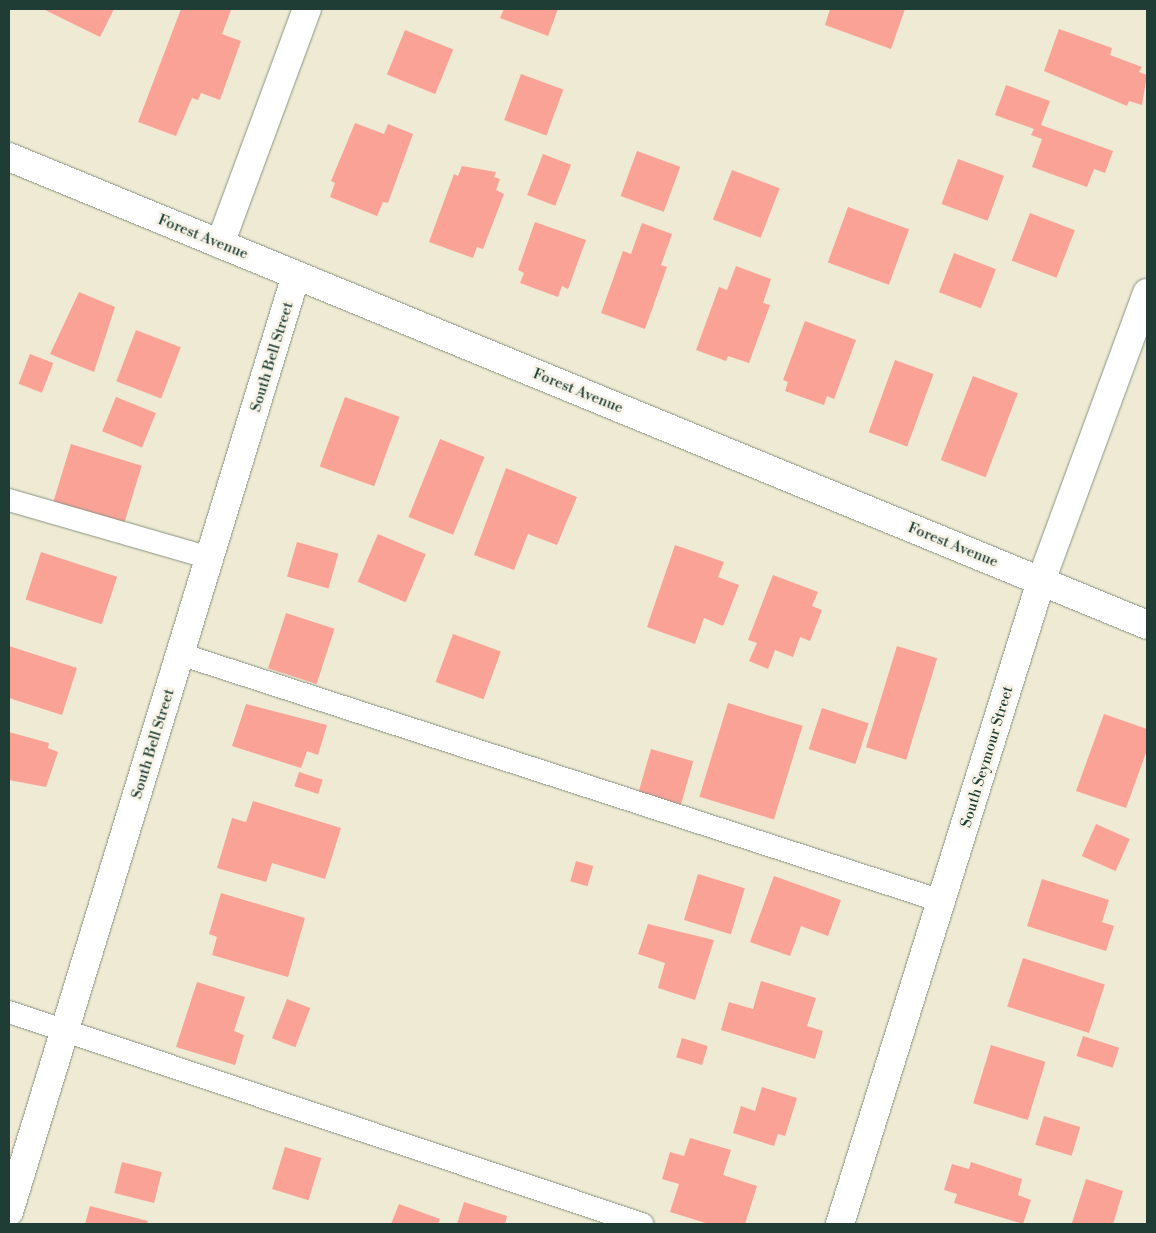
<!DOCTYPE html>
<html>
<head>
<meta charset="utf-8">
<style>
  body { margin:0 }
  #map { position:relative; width:1156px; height:1233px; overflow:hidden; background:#efead3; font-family:"Libre Bodoni",serif }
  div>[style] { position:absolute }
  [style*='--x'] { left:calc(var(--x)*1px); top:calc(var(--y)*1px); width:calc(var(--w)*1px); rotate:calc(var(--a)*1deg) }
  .building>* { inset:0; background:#fba297; transform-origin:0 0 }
  .roads { filter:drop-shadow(0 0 1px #879484) drop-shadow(0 0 1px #879484) }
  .lane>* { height:22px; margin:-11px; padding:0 11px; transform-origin:11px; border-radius:11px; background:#fff }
  .street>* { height:28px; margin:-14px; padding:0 14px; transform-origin:14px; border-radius:14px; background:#fff }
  span { translate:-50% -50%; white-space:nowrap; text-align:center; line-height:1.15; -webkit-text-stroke:5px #f7f3e8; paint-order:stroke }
  .street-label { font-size:15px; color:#1f3d34 }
  .frame { position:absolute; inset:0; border:10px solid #1f3d34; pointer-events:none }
</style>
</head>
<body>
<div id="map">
  <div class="building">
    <i style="clip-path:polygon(43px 9px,114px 9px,100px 37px)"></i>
    <i style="clip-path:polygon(181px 9px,231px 10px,222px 34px,241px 41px,220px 100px,201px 93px,198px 100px,192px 98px,176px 136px,138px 122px)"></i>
    <i style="clip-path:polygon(504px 9px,558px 9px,548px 36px,500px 18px)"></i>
    <i style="clip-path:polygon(830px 9px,905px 9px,891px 49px,825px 25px)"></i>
    <i style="clip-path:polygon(1059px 29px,1112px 48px,1110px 55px,1142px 67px,1139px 72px,1147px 75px,1142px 105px,1129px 101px,1127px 106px,1044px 71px)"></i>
    <i style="left:405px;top:30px;width:52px;height:48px;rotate:22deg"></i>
    <i style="left:521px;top:74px;width:45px;height:49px;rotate:20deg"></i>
    <i style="clip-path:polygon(1006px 85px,1050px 101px,1041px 125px,1113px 151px,1105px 173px,1094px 169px,1087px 187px,1032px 167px,1042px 139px,1031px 135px,1034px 129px,995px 115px)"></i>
    <i style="clip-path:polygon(355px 123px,384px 134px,388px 124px,413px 134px,388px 203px,383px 202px,377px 216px,330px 197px,335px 183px,331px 181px)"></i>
    <i style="left:637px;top:151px;width:46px;height:48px;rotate:20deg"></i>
    <i style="left:543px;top:154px;width:30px;height:44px;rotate:21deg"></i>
    <i style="left:958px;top:159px;width:49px;height:48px;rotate:20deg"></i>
    <i style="clip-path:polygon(462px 166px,496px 172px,494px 177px,500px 179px,496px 190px,504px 194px,483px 249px,477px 247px,473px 258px,429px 242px,454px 174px,458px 176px)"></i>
    <i style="left:732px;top:170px;width:51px;height:53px;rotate:21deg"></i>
    <i style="left:848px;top:207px;width:65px;height:59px;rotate:20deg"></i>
    <i style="left:1030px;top:213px;width:48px;height:51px;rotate:21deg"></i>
    <i style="clip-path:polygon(535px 222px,586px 240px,568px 289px,562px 286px,558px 297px,520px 283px,524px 273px,518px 270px)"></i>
    <i style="clip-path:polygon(642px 223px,672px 234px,661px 265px,667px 267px,645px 329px,601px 313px,623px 251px,631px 254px)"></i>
    <i style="left:954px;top:253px;width:45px;height:42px;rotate:21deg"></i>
    <i style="clip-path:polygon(736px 266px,771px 279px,763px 303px,770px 305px,749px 363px,728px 356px,726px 361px,696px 350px,719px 287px,727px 290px)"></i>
    <i style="clip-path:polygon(79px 292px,115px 307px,94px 372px,50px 354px)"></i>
    <i style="clip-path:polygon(805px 321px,856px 340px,834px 399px,827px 396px,824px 405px,785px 391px,788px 382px,783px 380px)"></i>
    <i style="left:136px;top:330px;width:48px;height:55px;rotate:21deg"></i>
    <i style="left:30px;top:354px;width:25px;height:32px;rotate:21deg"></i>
    <i style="left:895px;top:360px;width:41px;height:77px;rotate:20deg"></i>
    <i style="left:973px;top:376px;width:48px;height:90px;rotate:21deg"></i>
    <i style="left:116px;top:397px;width:43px;height:37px;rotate:22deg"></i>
    <i style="left:345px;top:397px;width:58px;height:74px;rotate:20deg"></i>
    <i style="left:440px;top:439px;width:48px;height:84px;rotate:22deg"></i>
    <i style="left:71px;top:444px;width:74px;height:60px;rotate:17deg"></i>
    <i style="clip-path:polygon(506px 468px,577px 497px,557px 545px,528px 534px,514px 570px,474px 555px)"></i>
    <i style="left:378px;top:534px;width:52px;height:52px;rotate:23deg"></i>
    <i style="left:297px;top:542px;width:43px;height:36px;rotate:16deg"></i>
    <i style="clip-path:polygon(675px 545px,724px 562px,718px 577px,739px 585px,723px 626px,704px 618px,695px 644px,647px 627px)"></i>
    <i style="left:41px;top:552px;width:80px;height:50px;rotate:18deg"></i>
    <i style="clip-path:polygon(773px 575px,818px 592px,812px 606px,822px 610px,810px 641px,800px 637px,793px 657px,775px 650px,768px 669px,749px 661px,757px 643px,748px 640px)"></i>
    <i style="left:286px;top:613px;width:51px;height:58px;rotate:18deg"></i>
    <i style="left:453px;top:634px;width:51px;height:51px;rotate:20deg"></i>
    <i style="clip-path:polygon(9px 646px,77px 668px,62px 715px,9px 698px)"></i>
    <i style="left:897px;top:646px;width:42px;height:106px;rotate:17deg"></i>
    <i style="left:728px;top:703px;width:78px;height:98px;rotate:17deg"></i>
    <i style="clip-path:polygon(246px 704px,327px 725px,318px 755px,307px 751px,301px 768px,232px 746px)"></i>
    <i style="left:822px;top:708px;width:49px;height:43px;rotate:18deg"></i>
    <i style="clip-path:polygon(1104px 714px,1147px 729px,1147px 750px,1126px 808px,1076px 791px)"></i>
    <i style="clip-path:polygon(9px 732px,49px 743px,48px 748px,58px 752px,46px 787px,9px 780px)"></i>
    <i style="left:651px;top:749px;width:44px;height:45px;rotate:16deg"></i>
    <i style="left:299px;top:772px;width:25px;height:15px;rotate:18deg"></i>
    <i style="clip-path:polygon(253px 801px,341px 828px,325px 879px,272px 863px,266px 882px,217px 868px,232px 818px,246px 822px)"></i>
    <i style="left:1096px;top:824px;width:37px;height:35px;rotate:24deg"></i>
    <i style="left:576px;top:861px;width:18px;height:21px;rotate:16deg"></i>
    <i style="left:698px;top:874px;width:49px;height:48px;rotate:17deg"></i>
    <i style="clip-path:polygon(774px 876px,841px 900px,828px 936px,801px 926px,790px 956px,750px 942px)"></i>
    <i style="clip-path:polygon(1042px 879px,1109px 900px,1102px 922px,1114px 926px,1106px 951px,1027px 926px)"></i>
    <i style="clip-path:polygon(221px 893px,305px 918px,288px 977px,212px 955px,217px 937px,209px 934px)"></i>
    <i style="clip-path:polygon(648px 924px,714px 940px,695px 1000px,658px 988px,665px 963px,638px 954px)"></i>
    <i style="left:1023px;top:958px;width:86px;height:51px;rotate:18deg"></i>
    <i style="clip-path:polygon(761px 981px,816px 998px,807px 1026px,823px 1031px,815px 1059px,721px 1030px,729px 1002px,753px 1009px)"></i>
    <i style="clip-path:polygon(197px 982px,245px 997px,234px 1031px,244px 1035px,235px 1065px,176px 1047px)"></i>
    <i style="left:287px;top:999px;width:25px;height:42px;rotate:21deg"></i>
    <i style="left:1083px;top:1036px;width:38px;height:21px;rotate:18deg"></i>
    <i style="left:682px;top:1038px;width:27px;height:20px;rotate:17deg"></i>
    <i style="left:991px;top:1045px;width:57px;height:61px;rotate:17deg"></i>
    <i style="clip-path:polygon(762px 1087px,797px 1098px,785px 1136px,778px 1134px,774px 1146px,733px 1133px,741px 1106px,755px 1111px)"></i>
    <i style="left:1044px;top:1116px;width:38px;height:30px;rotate:17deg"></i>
    <i style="clip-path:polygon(690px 1138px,731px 1150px,723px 1175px,757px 1186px,745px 1224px,709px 1224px,670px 1212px,679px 1184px,662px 1179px,670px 1152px,684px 1156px)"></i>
    <i style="left:285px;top:1147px;width:38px;height:44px;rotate:17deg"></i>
    <i style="left:122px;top:1162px;width:41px;height:32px;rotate:14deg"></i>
    <i style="clip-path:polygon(971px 1162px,1022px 1179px,1018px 1195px,1031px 1200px,1023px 1224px,954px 1203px,957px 1194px,944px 1190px,952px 1164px,969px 1169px)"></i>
    <i style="clip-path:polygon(1086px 1179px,1123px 1191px,1113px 1224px,1072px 1223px)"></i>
    <i style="clip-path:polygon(464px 1202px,507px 1216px,505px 1224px,457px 1224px)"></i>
    <i style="clip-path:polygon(399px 1204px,440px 1219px,438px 1224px,391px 1224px)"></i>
    <i style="clip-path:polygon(90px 1206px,148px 1221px,147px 1224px,85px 1224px)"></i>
  </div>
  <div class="roads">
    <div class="lane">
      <i style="--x:9;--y:500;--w:209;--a:16.1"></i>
      <i style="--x:180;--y:654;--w:800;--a:17.98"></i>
      <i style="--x:9;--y:1012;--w:668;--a:18.52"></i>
    </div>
    <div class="street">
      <i style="--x:9;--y:157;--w:1230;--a:22.35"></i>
      <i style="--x:220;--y:244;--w:251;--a:-69.7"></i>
      <i style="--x:9;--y:1212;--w:980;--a:-72.97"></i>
      <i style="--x:840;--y:1224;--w:674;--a:-72.64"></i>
      <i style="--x:1041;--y:581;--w:307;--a:-69.8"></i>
    </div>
  </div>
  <div class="street-label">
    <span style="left:203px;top:237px;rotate:22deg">Forest Avenue</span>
    <span style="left:272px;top:357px;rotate:-73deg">South Bell Street</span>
    <span style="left:578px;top:391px;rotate:22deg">Forest Avenue</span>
    <span style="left:953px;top:545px;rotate:22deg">Forest Avenue</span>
    <span style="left:153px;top:744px;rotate:-73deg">South Bell Street</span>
    <span style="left:987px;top:757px;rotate:-73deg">South Seymour Street</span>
  </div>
  <div class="frame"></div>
</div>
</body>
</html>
